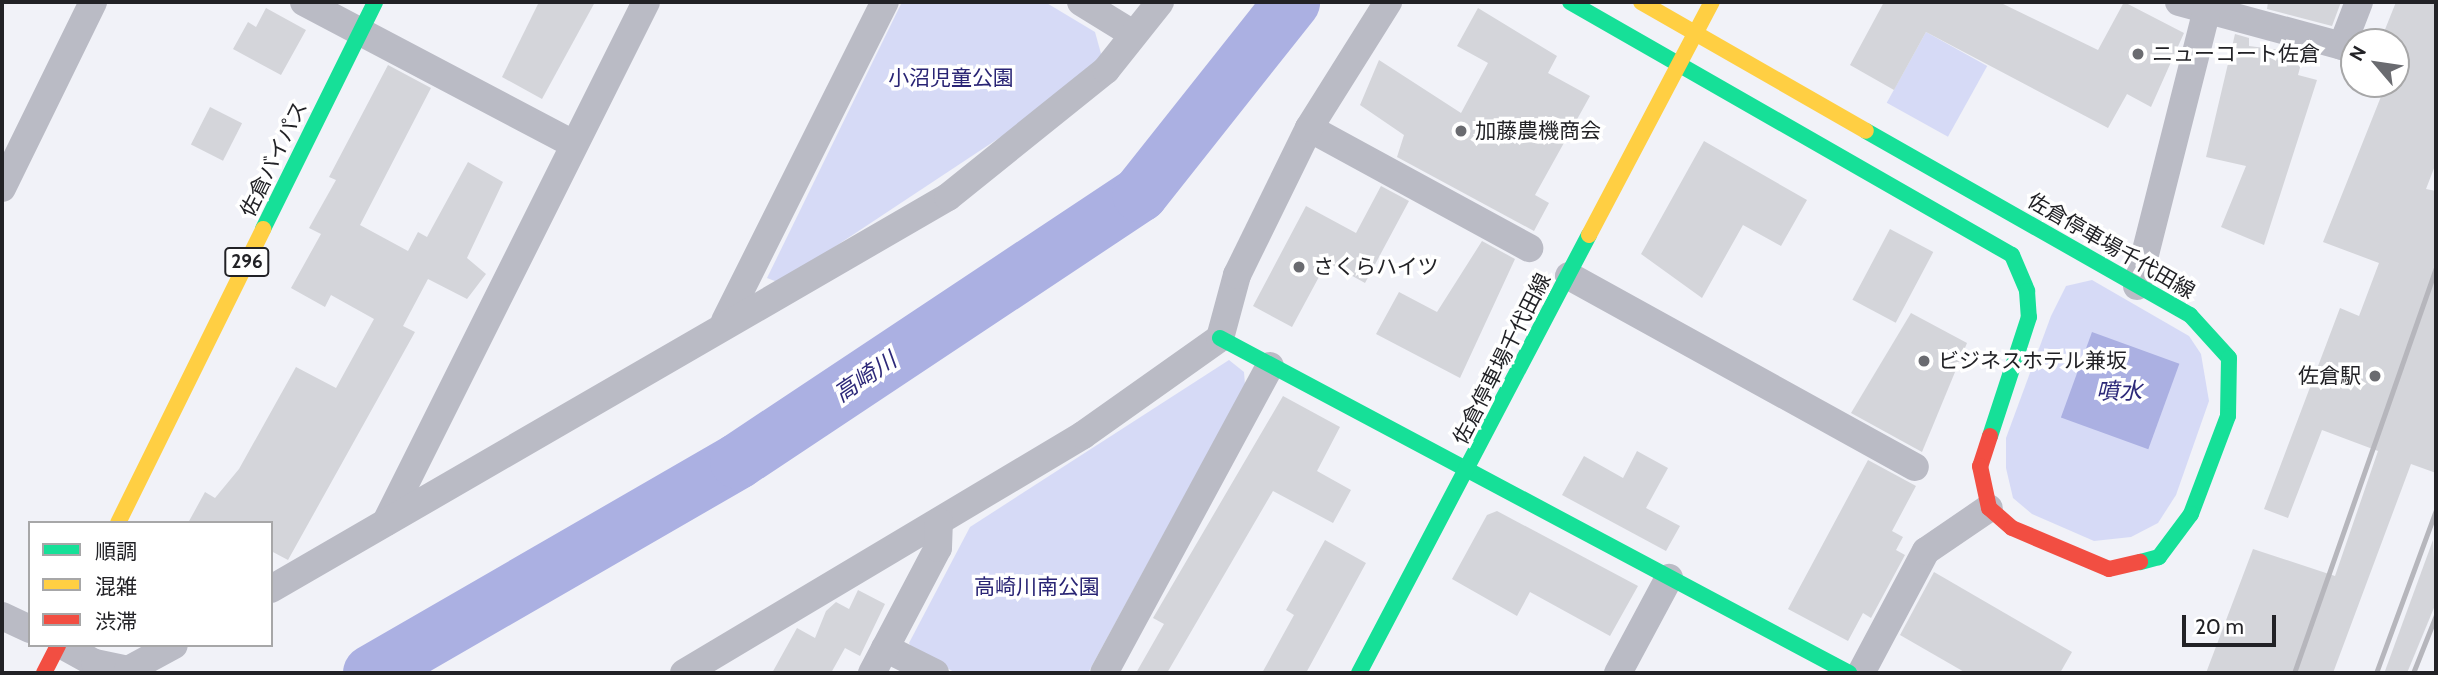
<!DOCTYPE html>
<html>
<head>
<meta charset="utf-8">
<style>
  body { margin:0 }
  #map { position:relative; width:2438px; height:675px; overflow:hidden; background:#f1f2f8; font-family:Cabin,"Noto Sans JP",sans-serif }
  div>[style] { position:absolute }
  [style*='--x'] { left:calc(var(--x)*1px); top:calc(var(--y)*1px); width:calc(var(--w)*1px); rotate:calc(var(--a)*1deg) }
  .green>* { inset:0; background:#d6daf6; transform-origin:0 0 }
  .water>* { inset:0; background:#abb0e2; transform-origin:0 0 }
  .river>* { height:56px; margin:-28px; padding:0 28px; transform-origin:28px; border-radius:28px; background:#abb0e2 }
  .building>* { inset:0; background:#d4d5da; transform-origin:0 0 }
  .street>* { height:28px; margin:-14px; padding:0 14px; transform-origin:14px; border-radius:14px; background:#babbc5 }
  .fast>* { height:16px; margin:-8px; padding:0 8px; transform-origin:8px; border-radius:8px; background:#16e098 }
  .slow>* { height:16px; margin:-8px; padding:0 8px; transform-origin:8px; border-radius:8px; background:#ffcf43 }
  .jam>* { height:16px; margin:-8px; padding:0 8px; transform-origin:8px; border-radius:8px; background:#f24e42 }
  .rail>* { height:5px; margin:-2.5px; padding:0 2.5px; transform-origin:2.5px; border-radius:2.5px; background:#b6b6bc }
  .dots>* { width:19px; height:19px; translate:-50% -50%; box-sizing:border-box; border:4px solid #fff; border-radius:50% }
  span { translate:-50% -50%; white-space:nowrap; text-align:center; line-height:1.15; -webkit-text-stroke:7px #fff; paint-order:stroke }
  .shield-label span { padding:2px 5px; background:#fff; border:2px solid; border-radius:5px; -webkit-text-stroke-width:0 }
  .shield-label { font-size:19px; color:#222226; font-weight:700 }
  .poi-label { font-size:21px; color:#222226 }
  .left { translate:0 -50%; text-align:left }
  .right { translate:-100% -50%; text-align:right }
  .park-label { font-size:21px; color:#292474 }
  .street-label { font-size:21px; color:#222226 }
  .water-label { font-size:23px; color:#2d2979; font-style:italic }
  .frame { position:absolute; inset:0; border:4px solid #222226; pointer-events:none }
  .legend { position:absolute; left:28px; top:521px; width:245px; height:126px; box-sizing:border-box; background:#fff; border:2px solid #a7a7a8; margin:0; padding:9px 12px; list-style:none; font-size:21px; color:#222226 }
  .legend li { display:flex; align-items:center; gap:14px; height:35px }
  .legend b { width:35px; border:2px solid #a7a7a8 }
  .north { position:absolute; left:2340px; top:28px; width:70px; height:70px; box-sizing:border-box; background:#fff; border:2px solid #a7a7a8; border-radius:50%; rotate:299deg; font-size:19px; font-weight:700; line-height:28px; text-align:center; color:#222226 }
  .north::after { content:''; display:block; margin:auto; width:24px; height:32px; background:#6a6b70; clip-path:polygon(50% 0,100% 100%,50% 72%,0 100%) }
  .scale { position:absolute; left:2182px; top:615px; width:94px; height:32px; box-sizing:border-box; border:4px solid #222226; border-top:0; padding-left:9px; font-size:21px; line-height:24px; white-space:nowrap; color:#222226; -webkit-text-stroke:5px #fff; paint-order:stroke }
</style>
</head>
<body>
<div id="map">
  <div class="green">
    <i style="clip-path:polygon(902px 2px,1045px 2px,1095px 32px,1105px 68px,780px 283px,767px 278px)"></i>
    <i style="left:1926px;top:32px;width:70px;height:81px;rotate:29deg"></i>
    <i style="clip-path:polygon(2092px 280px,2189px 336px,2201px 354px,2209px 401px,2176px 495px,2158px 523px,2131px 537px,2094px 541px,2032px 514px,2013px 498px,2006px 468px,2006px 438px,2051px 316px,2066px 286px)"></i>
    <i style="clip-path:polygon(1229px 360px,1244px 372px,1245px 385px,1088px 673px,956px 673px,913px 650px,909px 643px,970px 527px)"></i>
  </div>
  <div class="water">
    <i style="left:2092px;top:332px;width:93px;height:91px;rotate:20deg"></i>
  </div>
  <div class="river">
    <i style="--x:371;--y:673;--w:424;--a:-30"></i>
    <i style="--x:738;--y:461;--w:483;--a:-33.6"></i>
    <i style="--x:1140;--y:194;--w:245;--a:-51.6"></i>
  </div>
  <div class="building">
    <i style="clip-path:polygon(539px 2px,595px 2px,542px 99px,502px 77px)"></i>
    <i style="clip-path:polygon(1884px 2px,1999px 2px,2098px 50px,2124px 2px,2184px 33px,2151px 107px,2127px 94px,2108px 128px,1926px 32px,1894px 90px,1850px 65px)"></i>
    <i style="clip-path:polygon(2268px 2px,2341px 2px,2332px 26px,2267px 9px)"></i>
    <i style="clip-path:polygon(2396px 2px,2436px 2px,2436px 163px,2426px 189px,2436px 191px,2436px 473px,2411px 464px,2333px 673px,2206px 673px,2253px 549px,2335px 576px,2378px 451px,2322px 430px,2288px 518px,2264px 509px,2340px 308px,2359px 316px,2379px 263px,2323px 242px,2386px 84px,2396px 84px,2402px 42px,2380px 42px)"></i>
    <i style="clip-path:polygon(266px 8px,306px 30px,281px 75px,233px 49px,248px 22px,256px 27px)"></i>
    <i style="clip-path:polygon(1478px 8px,1557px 56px,1548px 73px,1590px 96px,1535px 195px,1549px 203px,1534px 231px,1397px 157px,1404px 135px,1360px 105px,1379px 60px,1461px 113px,1488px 63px,1457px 46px)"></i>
    <i style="clip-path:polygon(2235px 34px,2249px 38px,2249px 46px,2304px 53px,2298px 75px,2317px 80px,2264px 245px,2221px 227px,2246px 166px,2206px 157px)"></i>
    <i style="clip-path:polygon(388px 65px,431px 88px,360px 225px,408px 251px,418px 232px,427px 237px,468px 162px,503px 182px,467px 258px,486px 274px,467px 299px,428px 279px,403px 326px,415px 332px,288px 560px,271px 551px,271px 523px,188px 523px,205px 492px,215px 498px,239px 469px,296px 367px,336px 388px,374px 319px,331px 295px,325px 307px,291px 288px,321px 234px,309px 228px,336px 180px,329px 177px)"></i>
    <i style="left:210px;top:107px;width:36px;height:42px;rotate:27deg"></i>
    <i style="clip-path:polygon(1704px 141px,1807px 200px,1781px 246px,1743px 225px,1702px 298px,1641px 254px)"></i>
    <i style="clip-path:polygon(1381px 186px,1409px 201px,1365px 283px,1327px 262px,1292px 327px,1253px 306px,1306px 206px,1356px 233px)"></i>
    <i style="left:1890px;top:229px;width:49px;height:80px;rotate:28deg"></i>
    <i style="clip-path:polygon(1482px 241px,1515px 259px,1460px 378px,1376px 334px,1399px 292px,1437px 312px)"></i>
    <i style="clip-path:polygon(1911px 313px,1967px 343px,1922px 452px,1851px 413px)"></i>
    <i style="clip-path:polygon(1283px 396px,1340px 427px,1317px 471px,1351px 490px,1333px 523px,1273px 491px,1167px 673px,1136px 673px,1164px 624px,1153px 618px)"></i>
    <i style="clip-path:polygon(1637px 451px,1668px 468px,1646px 508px,1680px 526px,1666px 551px,1562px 495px,1584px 456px,1623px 478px)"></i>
    <i style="clip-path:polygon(1868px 460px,1916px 486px,1892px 531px,1903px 537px,1896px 550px,1905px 555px,1871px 618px,1863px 613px,1848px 641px,1788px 609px)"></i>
    <i style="clip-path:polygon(1497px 511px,1638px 586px,1610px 636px,1530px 592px,1517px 616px,1452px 579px,1487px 515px)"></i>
    <i style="clip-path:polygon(1325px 540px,1366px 563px,1306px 673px,1262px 673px,1294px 615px,1286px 610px)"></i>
    <i style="clip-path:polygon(2433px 540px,2436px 603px,2407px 673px,2392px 673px,2385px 671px)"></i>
    <i style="clip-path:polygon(1934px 572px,2072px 652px,2060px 673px,1966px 673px,1900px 635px)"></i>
    <i style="clip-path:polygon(858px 590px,885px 604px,860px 656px,845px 648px,831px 673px,772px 673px,797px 628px,815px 638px,826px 611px,836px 602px,849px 609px)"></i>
  </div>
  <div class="street">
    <i style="--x:304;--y:2;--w:302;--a:27.8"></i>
    <i style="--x:1081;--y:2;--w:61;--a:31.6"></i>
    <i style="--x:2179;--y:2;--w:169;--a:15.1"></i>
    <i style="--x:2342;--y:46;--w:47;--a:-68.9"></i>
    <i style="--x:1309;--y:128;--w:251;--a:28.6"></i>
    <i style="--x:2;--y:188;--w:207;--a:-63.9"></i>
    <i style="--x:1569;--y:276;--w:395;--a:28.9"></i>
    <i style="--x:2137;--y:286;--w:293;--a:-75.8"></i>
    <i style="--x:725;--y:321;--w:357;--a:-63.4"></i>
    <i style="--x:386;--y:522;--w:581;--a:-63.43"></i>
    <i style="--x:271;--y:589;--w:782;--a:-30.07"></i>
    <i style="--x:948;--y:197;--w:203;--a:-38.8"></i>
    <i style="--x:1106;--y:70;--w:87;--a:-51.5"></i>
    <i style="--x:2;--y:616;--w:31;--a:25"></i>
    <i style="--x:62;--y:645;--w:38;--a:29"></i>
    <i style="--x:95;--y:663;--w:34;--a:12"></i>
    <i style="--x:128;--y:670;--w:52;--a:-28.5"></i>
    <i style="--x:885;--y:648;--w:56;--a:26.6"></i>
    <i style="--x:684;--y:673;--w:465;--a:-30.8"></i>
    <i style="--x:1083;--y:435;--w:168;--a:-35.3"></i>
    <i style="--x:1220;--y:338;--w:65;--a:-74.9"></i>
    <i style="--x:1237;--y:275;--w:164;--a:-63.9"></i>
    <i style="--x:1309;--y:128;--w:149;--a:-57.9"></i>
    <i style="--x:872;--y:673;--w:141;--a:-62.2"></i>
    <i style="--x:938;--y:548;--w:26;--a:-88"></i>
    <i style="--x:1104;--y:673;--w:349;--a:-61.6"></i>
    <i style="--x:1618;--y:673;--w:108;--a:-61.8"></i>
    <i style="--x:1861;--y:673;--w:138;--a:-62"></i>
    <i style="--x:1926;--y:551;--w:76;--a:-34.3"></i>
  </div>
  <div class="fast">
    <i style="--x:1570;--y:2;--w:509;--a:29.79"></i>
    <i style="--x:2012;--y:255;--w:39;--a:67"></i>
    <i style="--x:2027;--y:291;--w:26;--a:86"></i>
    <i style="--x:2029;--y:317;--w:125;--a:108.1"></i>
    <i style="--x:1866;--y:131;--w:373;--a:29.6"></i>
    <i style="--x:2190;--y:315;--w:58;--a:47.8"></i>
    <i style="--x:2229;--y:358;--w:58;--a:91"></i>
    <i style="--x:2228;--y:416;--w:105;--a:110.7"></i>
    <i style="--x:2191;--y:514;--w:54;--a:126.7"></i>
    <i style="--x:2159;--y:557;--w:20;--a:165"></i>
    <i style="--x:263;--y:229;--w:253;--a:-63.7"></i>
    <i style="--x:1220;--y:338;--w:713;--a:28.04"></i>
    <i style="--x:1359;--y:673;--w:495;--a:-62.3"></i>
  </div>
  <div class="slow">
    <i style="--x:1641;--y:2;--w:259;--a:29.8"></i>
    <i style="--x:1589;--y:235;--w:263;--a:-62.2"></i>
    <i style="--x:118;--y:523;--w:328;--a:-63.7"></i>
  </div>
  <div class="jam">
    <i style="--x:1990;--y:436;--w:32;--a:108"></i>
    <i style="--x:1980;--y:466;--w:43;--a:77.9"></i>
    <i style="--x:1989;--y:508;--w:30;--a:41"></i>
    <i style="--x:2012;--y:528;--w:105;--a:22.9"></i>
    <i style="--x:2109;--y:569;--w:32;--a:-13"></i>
    <i style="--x:44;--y:673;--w:31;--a:-63"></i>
  </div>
  <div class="rail">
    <i style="--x:2294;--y:673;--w:429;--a:-70.7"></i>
    <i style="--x:2376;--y:673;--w:174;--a:-69.8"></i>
    <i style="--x:2413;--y:673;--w:62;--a:-68.4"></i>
  </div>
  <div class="dots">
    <i style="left:2138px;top:54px;background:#6a6b70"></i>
    <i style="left:1461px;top:131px;background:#6a6b70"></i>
    <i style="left:1299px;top:267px;background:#6a6b70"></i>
    <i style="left:1924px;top:361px;background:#6a6b70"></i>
    <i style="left:2375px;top:376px;background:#6a6b70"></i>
  </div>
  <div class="shield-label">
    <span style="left:247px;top:262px">296</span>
  </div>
  <div class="poi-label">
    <span class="left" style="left:2152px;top:54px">ニューコート佐倉</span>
    <span class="left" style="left:1475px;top:131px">加藤農機商会</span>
    <span class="left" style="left:1313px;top:267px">さくらハイツ</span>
    <span class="left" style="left:1938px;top:361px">ビジネスホテル兼坂</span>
    <span class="right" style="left:2361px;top:376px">佐倉駅</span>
  </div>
  <div class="park-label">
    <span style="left:951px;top:78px">小沼児童公園</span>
    <span style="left:1037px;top:587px">高崎川南公園</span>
  </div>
  <div class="street-label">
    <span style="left:274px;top:159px;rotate:-64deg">佐倉バイパス</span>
    <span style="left:2111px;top:246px;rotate:30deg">佐倉停車場千代田線</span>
    <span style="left:1502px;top:359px;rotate:-63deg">佐倉停車場千代田線</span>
  </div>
  <div class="water-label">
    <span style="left:865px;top:377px;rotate:-34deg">高崎川</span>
    <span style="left:2119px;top:391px">噴水</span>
  </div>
  <div class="frame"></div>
  <ul class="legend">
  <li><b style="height:9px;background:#16e098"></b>順調</li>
  <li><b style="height:9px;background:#ffcf43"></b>混雑</li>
  <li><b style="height:9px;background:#f24e42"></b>渋滞</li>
  </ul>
  <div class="north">N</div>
  <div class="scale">20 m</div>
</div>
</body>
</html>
